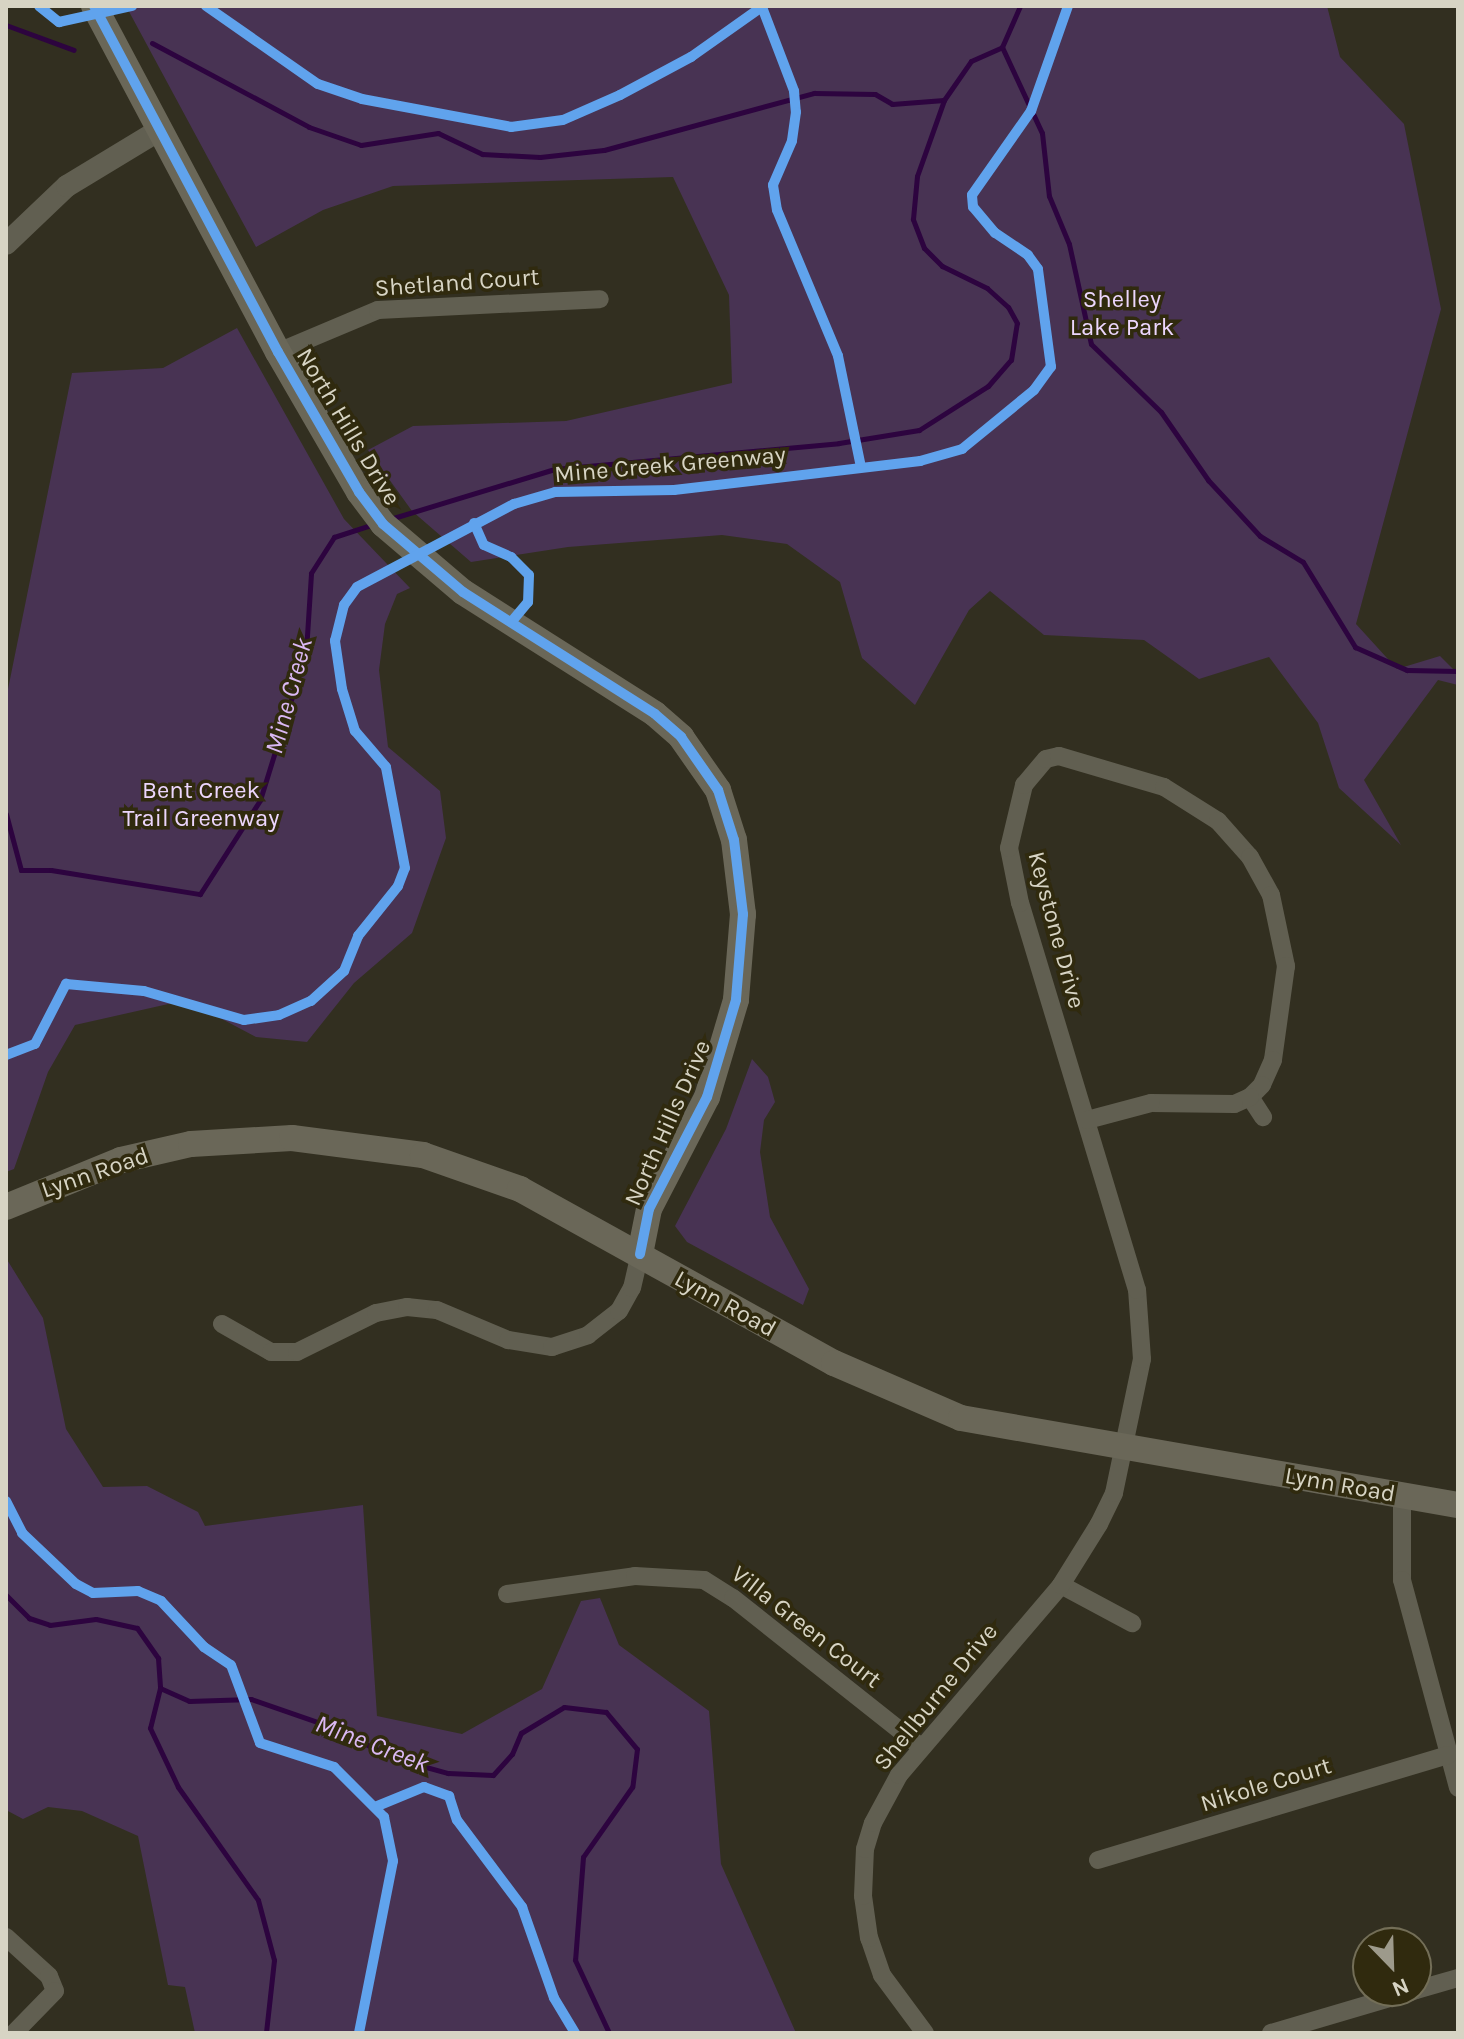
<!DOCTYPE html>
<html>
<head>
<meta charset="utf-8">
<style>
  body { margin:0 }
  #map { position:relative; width:1464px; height:2039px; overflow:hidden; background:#322f20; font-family:Karla,sans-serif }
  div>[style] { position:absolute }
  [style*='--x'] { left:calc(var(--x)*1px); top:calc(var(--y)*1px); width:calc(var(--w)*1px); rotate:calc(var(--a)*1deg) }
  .green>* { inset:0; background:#483353 }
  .stream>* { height:5px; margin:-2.5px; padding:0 2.5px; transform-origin:2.5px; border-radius:2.5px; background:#2d043f }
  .minor>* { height:18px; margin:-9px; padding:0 9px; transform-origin:9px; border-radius:9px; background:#615f51 }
  .tertiary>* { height:22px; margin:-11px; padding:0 11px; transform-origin:11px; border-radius:11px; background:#615f51 }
  .secondary>* { height:26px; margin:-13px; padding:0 13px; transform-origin:13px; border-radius:13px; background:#6a6758 }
  .cycleway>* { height:10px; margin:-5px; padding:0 5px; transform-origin:5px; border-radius:5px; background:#60a3ed }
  span { translate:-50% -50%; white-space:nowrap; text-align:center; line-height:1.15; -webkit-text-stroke:7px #302a0e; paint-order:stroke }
  .street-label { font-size:24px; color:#d7d4c4 }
  .park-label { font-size:24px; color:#ecd6fd }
  .water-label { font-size:26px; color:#dab8f3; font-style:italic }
  .frame { position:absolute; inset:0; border:8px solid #d7d4c4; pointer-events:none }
  .north { position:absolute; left:1352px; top:1927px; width:80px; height:80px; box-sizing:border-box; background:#302a0e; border:2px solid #736e57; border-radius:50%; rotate:157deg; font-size:22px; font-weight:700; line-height:32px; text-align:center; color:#d7d4c4 }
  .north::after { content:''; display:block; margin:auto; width:28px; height:36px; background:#9d9a8b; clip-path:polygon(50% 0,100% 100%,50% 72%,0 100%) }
</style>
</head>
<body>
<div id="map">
  <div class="green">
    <i style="clip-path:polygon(126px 6px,1327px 6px,1340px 57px,1404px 124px,1441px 309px,1356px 624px,1397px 669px,1440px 656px,1458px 674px,1458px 685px,1438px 680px,1364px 780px,1401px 845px,1339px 788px,1318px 723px,1269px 657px,1199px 679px,1144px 640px,1044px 635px,990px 591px,969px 610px,915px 705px,862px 658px,840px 582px,787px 544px,722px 535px,568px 547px,471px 562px,412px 511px,368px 450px,413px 426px,566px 421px,732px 383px,729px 295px,673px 177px,393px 186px,323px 210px,256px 247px)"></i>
    <i style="clip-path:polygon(237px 328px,344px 519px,410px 588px,397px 594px,385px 624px,379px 670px,388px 747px,440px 791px,446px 838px,412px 933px,354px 983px,307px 1042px,256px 1037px,186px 1000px,75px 1025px,48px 1072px,14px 1169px,6px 1172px,6px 699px,72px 373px,163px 368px)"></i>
    <i style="clip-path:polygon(752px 1059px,768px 1077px,775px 1102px,764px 1120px,760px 1152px,770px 1217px,809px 1289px,803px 1305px,687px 1242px,675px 1226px,726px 1129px)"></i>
    <i style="clip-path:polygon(6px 1258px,43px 1318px,66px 1429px,103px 1487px,147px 1486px,198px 1512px,205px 1526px,363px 1505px,377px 1716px,462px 1734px,542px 1689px,581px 1601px,600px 1598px,619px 1645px,709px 1711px,721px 1864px,796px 2033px,195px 2033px,185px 1987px,168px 1985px,138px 1836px,82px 1811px,48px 1807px,23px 1819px,6px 1810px)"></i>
  </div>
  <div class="stream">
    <i style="--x:6;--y:25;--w:72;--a:20.2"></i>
    <i style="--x:152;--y:43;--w:178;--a:28.1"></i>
    <i style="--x:309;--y:127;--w:55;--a:19.1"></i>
    <i style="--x:361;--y:145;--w:78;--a:-8.9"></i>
    <i style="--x:438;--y:133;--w:49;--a:25.5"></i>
    <i style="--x:482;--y:154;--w:58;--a:3"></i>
    <i style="--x:540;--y:157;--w:64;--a:-6.2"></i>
    <i style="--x:604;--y:150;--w:218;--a:-15.2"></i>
    <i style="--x:814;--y:93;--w:61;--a:0.9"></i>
    <i style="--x:875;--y:94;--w:20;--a:30"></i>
    <i style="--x:892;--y:104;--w:52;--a:-4.4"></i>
    <i style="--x:1002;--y:47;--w:95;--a:65.1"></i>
    <i style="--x:1042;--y:133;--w:63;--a:83.7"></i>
    <i style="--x:1049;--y:196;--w:52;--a:67.4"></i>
    <i style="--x:1069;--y:244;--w:102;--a:77.6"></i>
    <i style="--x:1091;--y:344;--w:98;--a:44.2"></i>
    <i style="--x:1161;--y:412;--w:83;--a:55.3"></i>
    <i style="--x:1208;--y:480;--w:76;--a:47.1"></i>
    <i style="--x:1260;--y:536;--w:50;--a:31.2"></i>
    <i style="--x:1303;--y:562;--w:100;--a:58.5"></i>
    <i style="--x:1355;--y:647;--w:57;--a:23.9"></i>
    <i style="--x:1407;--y:670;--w:51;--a:1.1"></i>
    <i style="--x:390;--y:519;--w:172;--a:-16.9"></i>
    <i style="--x:555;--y:469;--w:285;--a:-5.2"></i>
    <i style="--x:839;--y:443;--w:81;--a:-9.2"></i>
    <i style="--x:919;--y:430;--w:82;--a:-32.5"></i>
    <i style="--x:988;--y:386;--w:35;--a:-49"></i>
    <i style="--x:1011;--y:360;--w:37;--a:-81"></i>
    <i style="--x:1017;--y:323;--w:18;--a:-119"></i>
    <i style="--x:1008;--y:307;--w:28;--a:-138"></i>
    <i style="--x:987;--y:288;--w:50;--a:-153.9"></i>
    <i style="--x:942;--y:266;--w:25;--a:-135"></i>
    <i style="--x:924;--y:248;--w:31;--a:-111"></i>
    <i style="--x:913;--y:219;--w:43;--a:-84.7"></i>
    <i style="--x:917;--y:176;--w:81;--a:-70.4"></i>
    <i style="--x:944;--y:100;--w:47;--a:-55.3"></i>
    <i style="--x:971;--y:61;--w:34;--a:-24"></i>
    <i style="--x:1002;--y:47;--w:45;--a:-66.3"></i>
    <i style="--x:6;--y:814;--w:58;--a:75"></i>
    <i style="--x:21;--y:870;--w:30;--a:0"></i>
    <i style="--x:51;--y:870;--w:151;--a:9.2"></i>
    <i style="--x:200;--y:894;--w:112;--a:-57.4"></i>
    <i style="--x:260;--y:800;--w:156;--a:-72.8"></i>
    <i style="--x:306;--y:651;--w:78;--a:-86.3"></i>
    <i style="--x:311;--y:573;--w:43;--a:-57.4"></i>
    <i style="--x:334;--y:537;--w:40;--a:-18"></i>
    <i style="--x:6;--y:1595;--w:33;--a:45"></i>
    <i style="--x:29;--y:1618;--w:22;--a:18"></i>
    <i style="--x:50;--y:1625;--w:46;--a:-7.4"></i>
    <i style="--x:96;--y:1619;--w:42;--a:12.4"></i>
    <i style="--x:137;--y:1628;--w:37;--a:55"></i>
    <i style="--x:158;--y:1658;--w:30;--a:86"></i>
    <i style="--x:160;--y:1688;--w:32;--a:24"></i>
    <i style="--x:189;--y:1701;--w:62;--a:-1.8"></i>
    <i style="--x:251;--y:1699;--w:79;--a:19.1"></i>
    <i style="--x:326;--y:1725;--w:79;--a:25.6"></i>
    <i style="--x:397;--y:1759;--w:53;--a:15.4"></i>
    <i style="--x:448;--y:1773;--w:45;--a:2.5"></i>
    <i style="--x:493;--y:1775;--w:28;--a:-48"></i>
    <i style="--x:512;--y:1754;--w:23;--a:-67"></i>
    <i style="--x:521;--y:1733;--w:50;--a:-31.2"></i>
    <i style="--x:564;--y:1707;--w:42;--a:6.8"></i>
    <i style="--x:606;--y:1712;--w:48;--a:50"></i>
    <i style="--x:637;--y:1749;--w:38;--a:97"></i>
    <i style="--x:632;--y:1787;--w:85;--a:125"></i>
    <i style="--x:583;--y:1857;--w:103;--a:94.4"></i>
    <i style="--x:575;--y:1960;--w:81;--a:65"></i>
    <i style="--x:160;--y:1688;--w:41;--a:104"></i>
    <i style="--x:150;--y:1728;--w:65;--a:64.6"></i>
    <i style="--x:178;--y:1787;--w:138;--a:54.7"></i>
    <i style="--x:258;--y:1900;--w:62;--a:75.1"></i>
    <i style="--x:274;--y:1960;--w:73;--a:96.3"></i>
  </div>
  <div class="minor">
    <i style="--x:278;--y:352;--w:108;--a:-22.8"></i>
    <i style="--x:378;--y:310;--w:222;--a:-2.8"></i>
    <i style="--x:1250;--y:1097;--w:24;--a:57"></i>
    <i style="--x:222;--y:1324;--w:56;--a:29.7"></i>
    <i style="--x:271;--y:1352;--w:26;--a:0"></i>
    <i style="--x:297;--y:1352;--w:88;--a:-26.3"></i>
    <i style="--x:376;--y:1313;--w:32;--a:-11"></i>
    <i style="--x:407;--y:1307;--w:30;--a:6"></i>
    <i style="--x:437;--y:1310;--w:77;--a:22.9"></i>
    <i style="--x:508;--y:1340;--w:45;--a:9"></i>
    <i style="--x:552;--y:1347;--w:38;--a:-18"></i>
    <i style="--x:588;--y:1335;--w:39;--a:-38"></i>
    <i style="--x:619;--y:1311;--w:26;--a:-61"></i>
    <i style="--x:632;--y:1288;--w:35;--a:-77"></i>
    <i style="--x:1402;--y:1496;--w:84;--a:90"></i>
    <i style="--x:1402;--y:1580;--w:215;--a:74.9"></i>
    <i style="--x:1061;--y:1585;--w:81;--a:28.2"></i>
    <i style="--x:507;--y:1594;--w:129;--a:-8"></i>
    <i style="--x:635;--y:1576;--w:69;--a:3.3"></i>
    <i style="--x:704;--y:1580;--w:34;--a:32"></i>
    <i style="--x:733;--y:1598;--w:241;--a:38.4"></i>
    <i style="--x:1098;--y:1860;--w:365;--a:-16.7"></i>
    <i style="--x:6;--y:1937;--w:58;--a:42.2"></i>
    <i style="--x:49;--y:1976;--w:16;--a:68"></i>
    <i style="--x:55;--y:1991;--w:59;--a:134.3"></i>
    <i style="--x:1416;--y:1990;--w:44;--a:-15.9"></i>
    <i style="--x:925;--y:2033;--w:72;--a:-126.6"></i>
    <i style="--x:882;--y:1975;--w:39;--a:-109"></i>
    <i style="--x:869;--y:1938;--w:42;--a:-98.1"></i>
    <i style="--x:863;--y:1896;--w:47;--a:-87.6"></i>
    <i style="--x:865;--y:1849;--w:27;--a:-73"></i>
    <i style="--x:873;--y:1823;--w:55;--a:-61.6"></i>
    <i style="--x:899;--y:1775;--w:250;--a:-49.5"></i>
    <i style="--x:1061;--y:1585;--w:72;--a:-58.1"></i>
    <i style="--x:1099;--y:1524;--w:34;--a:-64"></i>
    <i style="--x:1114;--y:1493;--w:137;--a:-78.2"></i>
    <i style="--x:1142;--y:1359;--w:69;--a:-94.1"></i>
    <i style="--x:1137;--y:1290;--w:404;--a:-106.8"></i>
    <i style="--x:1020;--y:903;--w:56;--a:-101.3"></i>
    <i style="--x:1009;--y:848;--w:65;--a:-76.6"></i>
    <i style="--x:1024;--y:785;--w:34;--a:-50"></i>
    <i style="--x:1046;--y:759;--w:13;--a:-13"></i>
    <i style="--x:1059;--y:756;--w:109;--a:16.4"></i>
    <i style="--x:1164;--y:787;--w:64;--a:32.2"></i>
    <i style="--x:1218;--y:821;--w:48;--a:48.4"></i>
    <i style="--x:1250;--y:857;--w:43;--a:61.1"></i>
    <i style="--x:1271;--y:895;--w:73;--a:78.1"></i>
    <i style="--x:1286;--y:966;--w:95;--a:97.9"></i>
    <i style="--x:1273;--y:1060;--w:27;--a:114"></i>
    <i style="--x:1262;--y:1085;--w:17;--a:135"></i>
    <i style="--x:1250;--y:1097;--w:17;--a:156"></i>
    <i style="--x:1234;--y:1104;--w:83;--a:-179.3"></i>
    <i style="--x:1151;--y:1103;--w:66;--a:165.1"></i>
    <i style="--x:1271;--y:2033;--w:149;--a:-16.4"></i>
  </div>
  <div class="tertiary">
    <i style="--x:6;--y:244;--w:84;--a:-43.6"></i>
    <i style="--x:67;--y:186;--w:110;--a:-31.2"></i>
  </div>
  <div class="secondary">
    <i style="--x:94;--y:6;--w:392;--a:62"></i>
    <i style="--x:278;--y:352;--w:162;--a:59.9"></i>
    <i style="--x:359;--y:492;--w:40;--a:53"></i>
    <i style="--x:383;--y:524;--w:105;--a:40.4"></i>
    <i style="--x:463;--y:592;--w:227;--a:32.4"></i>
    <i style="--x:655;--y:714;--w:35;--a:41"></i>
    <i style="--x:681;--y:737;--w:65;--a:55.1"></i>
    <i style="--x:718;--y:790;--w:52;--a:72.3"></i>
    <i style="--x:734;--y:840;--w:75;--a:83.1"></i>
    <i style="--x:743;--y:914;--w:86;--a:94.7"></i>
    <i style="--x:736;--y:1000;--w:101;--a:106.6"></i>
    <i style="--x:707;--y:1097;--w:126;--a:117.4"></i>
    <i style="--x:649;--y:1209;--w:46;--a:101.3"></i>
    <i style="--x:6;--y:1207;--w:124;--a:-22.2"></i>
    <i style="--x:121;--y:1160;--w:72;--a:-12.9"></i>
    <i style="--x:191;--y:1144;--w:101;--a:-3.4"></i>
    <i style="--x:292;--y:1138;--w:132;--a:7.4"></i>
    <i style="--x:423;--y:1155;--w:103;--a:19.3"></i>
    <i style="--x:520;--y:1189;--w:359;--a:29"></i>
    <i style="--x:834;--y:1363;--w:138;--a:23.4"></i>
    <i style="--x:961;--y:1418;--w:505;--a:9.93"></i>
  </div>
  <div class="cycleway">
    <i style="--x:39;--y:6;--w:26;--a:39"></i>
    <i style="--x:59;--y:22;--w:75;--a:-12.4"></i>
    <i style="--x:94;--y:6;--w:392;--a:62"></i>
    <i style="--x:278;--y:352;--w:162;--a:59.9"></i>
    <i style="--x:359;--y:492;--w:40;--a:53"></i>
    <i style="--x:383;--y:524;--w:105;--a:40.4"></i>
    <i style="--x:463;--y:592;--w:227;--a:32.4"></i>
    <i style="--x:655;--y:714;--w:35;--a:41"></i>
    <i style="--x:681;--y:737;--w:65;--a:55.1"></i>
    <i style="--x:718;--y:790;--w:52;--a:72.3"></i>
    <i style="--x:734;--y:840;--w:75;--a:83.1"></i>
    <i style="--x:743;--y:914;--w:86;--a:94.7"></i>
    <i style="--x:736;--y:1000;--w:101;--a:106.6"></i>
    <i style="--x:707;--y:1097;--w:126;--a:117.4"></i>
    <i style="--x:649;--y:1209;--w:46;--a:101.3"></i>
    <i style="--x:206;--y:6;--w:136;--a:34.9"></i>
    <i style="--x:318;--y:84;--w:46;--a:18.8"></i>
    <i style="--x:362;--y:99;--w:152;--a:10.6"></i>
    <i style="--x:511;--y:127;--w:52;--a:-7.7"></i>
    <i style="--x:563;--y:120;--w:62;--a:-23.7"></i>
    <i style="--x:620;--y:95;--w:81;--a:-28.2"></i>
    <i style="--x:691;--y:57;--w:88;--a:-35.3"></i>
    <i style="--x:762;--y:7;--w:90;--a:69.1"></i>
    <i style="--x:794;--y:91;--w:21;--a:85"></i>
    <i style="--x:796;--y:112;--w:29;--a:98"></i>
    <i style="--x:792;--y:141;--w:48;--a:113.4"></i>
    <i style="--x:773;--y:185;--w:25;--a:81"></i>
    <i style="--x:777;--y:210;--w:158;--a:67.3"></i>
    <i style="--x:838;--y:356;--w:113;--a:78.3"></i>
    <i style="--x:474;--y:523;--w:24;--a:66"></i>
    <i style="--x:484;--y:545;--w:30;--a:24"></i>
    <i style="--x:511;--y:557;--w:25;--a:45"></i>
    <i style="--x:529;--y:575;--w:27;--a:92"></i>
    <i style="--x:528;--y:602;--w:26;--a:130"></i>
    <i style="--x:6;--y:1055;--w:31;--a:-21"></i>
    <i style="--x:35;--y:1044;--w:68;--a:-62.7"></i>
    <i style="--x:66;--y:984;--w:78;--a:5.1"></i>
    <i style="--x:144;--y:991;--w:104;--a:16.2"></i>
    <i style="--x:244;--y:1020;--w:35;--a:-8"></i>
    <i style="--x:279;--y:1015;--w:35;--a:-24"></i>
    <i style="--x:311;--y:1001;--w:45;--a:-42.3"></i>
    <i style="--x:344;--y:971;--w:38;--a:-68"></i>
    <i style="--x:358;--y:936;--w:64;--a:-51.3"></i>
    <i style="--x:398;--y:886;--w:19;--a:-69"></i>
    <i style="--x:405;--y:868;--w:103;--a:-100.7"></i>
    <i style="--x:386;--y:767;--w:48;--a:-130.7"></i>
    <i style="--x:355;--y:731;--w:44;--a:-107.2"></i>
    <i style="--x:342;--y:689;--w:49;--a:-98.3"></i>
    <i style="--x:335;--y:641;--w:37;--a:-76"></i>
    <i style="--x:344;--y:605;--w:22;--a:-54"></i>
    <i style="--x:357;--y:587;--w:178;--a:-27.9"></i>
    <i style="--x:514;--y:504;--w:43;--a:-16.3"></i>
    <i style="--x:555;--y:492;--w:119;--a:-1"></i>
    <i style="--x:674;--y:490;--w:248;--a:-6.7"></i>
    <i style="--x:920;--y:461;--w:44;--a:-15.9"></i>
    <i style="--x:962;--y:449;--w:93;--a:-39.3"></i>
    <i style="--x:1034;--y:390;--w:29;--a:-54"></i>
    <i style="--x:1051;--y:367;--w:99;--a:-97.6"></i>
    <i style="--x:1038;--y:269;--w:17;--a:-126"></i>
    <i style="--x:1028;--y:255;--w:40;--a:-146"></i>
    <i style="--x:995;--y:233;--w:34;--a:-130"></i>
    <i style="--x:973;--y:207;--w:12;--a:-95"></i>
    <i style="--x:972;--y:195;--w:103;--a:-54.9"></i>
    <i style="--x:1031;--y:111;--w:111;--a:-70.6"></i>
    <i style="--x:6;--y:1501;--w:36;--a:63"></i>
    <i style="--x:22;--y:1533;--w:74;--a:43.4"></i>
    <i style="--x:76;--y:1584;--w:19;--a:28"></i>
    <i style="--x:93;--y:1593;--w:45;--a:-2.5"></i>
    <i style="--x:138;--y:1591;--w:25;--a:23"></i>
    <i style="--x:161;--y:1601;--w:63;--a:46.9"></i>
    <i style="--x:204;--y:1647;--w:32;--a:34"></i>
    <i style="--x:231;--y:1665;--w:83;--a:69.6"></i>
    <i style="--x:260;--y:1743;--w:78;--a:18"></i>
    <i style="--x:334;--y:1767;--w:71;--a:45"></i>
    <i style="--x:384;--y:1817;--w:45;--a:78.4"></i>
    <i style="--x:393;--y:1861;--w:175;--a:101.2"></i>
    <i style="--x:375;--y:1807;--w:53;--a:-22.2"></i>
    <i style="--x:424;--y:1787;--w:27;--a:20"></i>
    <i style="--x:449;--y:1796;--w:25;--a:72"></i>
    <i style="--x:457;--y:1820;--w:109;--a:53.2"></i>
    <i style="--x:522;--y:1907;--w:96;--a:70.6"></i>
    <i style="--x:554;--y:1998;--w:41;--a:59"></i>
  </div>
  <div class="street-label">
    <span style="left:457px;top:283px;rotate:-4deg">Shetland Court</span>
    <span style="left:348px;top:427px;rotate:59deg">North Hills Drive</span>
    <span style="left:670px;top:465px;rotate:-5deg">Mine Creek Greenway</span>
    <span style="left:1056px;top:930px;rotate:75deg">Keystone Drive</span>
    <span style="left:668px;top:1123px;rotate:-66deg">North Hills Drive</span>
    <span style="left:95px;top:1173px;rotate:-19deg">Lynn Road</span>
    <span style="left:725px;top:1304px;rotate:29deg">Lynn Road</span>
    <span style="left:1340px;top:1485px;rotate:10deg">Lynn Road</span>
    <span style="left:806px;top:1627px;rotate:38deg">Villa Green Court</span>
    <span style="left:936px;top:1697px;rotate:-51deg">Shellburne Drive</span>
    <span style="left:1266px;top:1785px;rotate:-17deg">Nikole Court</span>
  </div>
  <div class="park-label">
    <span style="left:1122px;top:314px">Shelley<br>Lake Park</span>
    <span style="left:201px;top:805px">Bent Creek<br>Trail Greenway</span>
  </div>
  <div class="water-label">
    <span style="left:289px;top:696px;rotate:-75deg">Mine Creek</span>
    <span style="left:372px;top:1744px;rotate:21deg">Mine Creek</span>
  </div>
  <div class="frame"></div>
  <div class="north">N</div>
</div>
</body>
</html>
